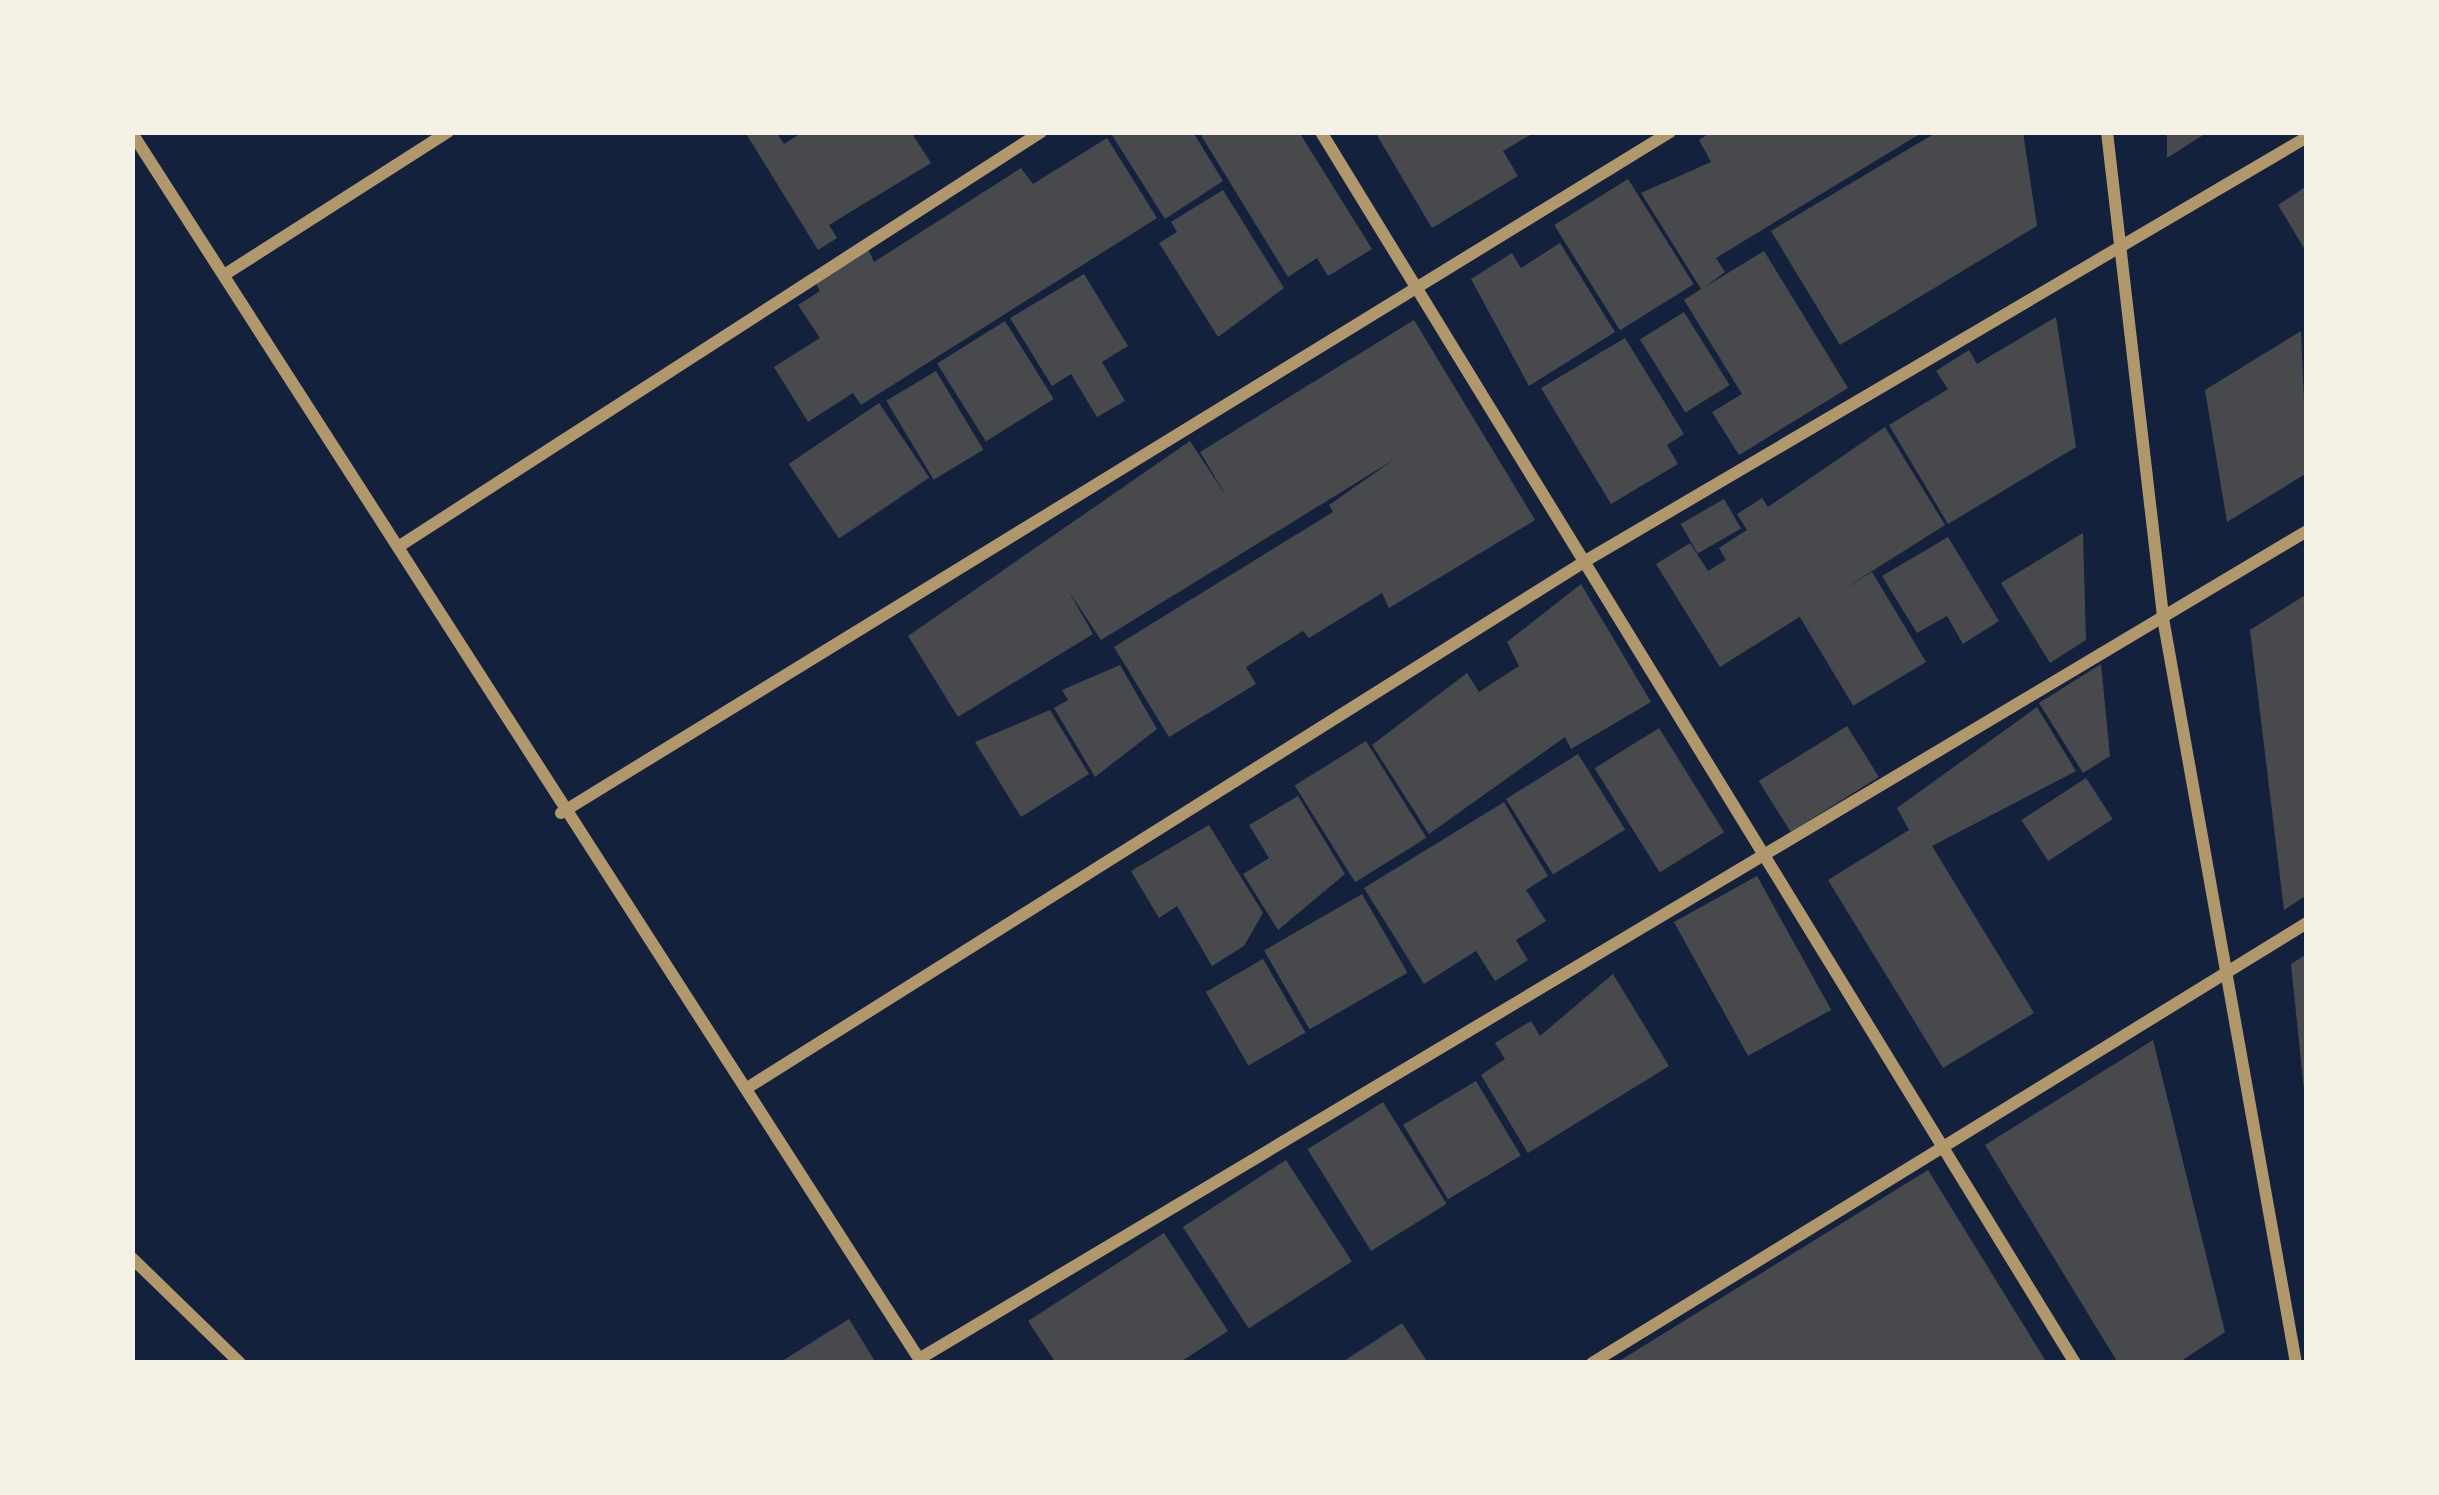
<!DOCTYPE html>
<html>
<head>
<meta charset="utf-8">
<style>
  body { margin:0 }
  #map { position:relative; width:2439px; height:1495px; overflow:hidden; background:#14213d; font-family:Overpass,sans-serif }
  div>[style] { position:absolute }
  [style*='--x'] { left:calc(var(--x)*1px); top:calc(var(--y)*1px); width:calc(var(--w)*1px); rotate:calc(var(--a)*1deg) }
  .building>* { inset:0; background:#48494c; transform-origin:0 0 }
  .minor>* { height:12px; margin:-6px; padding:0 6px; transform-origin:6px; border-radius:6px; background:#b1986c }
  span { translate:-50% -50%; white-space:nowrap; text-align:center; line-height:1.15; -webkit-text-stroke:10px #f6f1e7; paint-order:stroke }
  .frame { position:absolute; inset:0; border:135px solid #f6f1e7; pointer-events:none }
</style>
</head>
<body>
<div id="map">
  <div class="building">
    <i style="clip-path:polygon(745px 132px,776px 132px,784px 144px,803px 132px,911px 132px,931px 163px,829px 225px,837px 238px,818px 250px)"></i>
    <i style="clip-path:polygon(1110px 132px,1193px 132px,1223px 181px,1165px 219px)"></i>
    <i style="clip-path:polygon(1199px 132px,1299px 132px,1372px 249px,1328px 276px,1317px 258px,1288px 277px)"></i>
    <i style="clip-path:polygon(1375px 132px,1535px 132px,1503px 151px,1518px 176px,1432px 228px)"></i>
    <i style="clip-path:polygon(1711px 132px,1923px 132px,1716px 258px,1725px 272px,1705px 287px,1764px 251px,1848px 388px,1739px 455px,1712px 412px,1742px 394px,1684px 300px,1701px 289px,1641px 193px,1711px 162px,1699px 140px)"></i>
    <i style="clip-path:polygon(1937px 132px,2023px 132px,2037px 226px,1840px 345px,1771px 231px)"></i>
    <i style="clip-path:polygon(2167px 132px,2208px 132px,2167px 158px)"></i>
    <i style="clip-path:polygon(1107px 138px,1157px 218px,861px 405px,853px 393px,808px 422px,774px 367px,820px 338px,798px 305px,820px 291px,815px 282px,868px 249px,874px 262px,1021px 168px,1033px 184px)"></i>
    <i style="left:1628px;top:179px;width:124px;height:87px;rotate:58deg"></i>
    <i style="clip-path:polygon(2307px 186px,2307px 253px,2278px 205px)"></i>
    <i style="clip-path:polygon(1223px 190px,1284px 288px,1218px 337px,1159px 243px,1177px 232px,1171px 222px)"></i>
    <i style="clip-path:polygon(1560px 243px,1615px 332px,1529px 386px,1471px 279px,1512px 253px,1521px 268px)"></i>
    <i style="clip-path:polygon(1084px 274px,1128px 346px,1102px 362px,1125px 401px,1097px 417px,1071px 374px,1052px 386px,1010px 318px)"></i>
    <i style="left:1684px;top:312px;width:86px;height:52px;rotate:58deg"></i>
    <i style="clip-path:polygon(2056px 317px,2076px 447px,1948px 524px,1889px 425px,1948px 389px,1936px 371px,1969px 350px,1977px 364px)"></i>
    <i style="clip-path:polygon(1414px 320px,1535px 520px,1389px 608px,1382px 593px,1309px 638px,1303px 631px,1246px 667px,1256px 684px,1169px 737px,1114px 647px,1333px 512px,1329px 505px,1395px 459px,1101px 640px,1068px 590px,1093px 634px,958px 717px,908px 636px,1190px 441px,1228px 499px,1200px 452px)"></i>
    <i style="left:1005px;top:321px;width:92px;height:80px;rotate:58deg"></i>
    <i style="clip-path:polygon(2301px 331px,2307px 473px,2227px 522px,2205px 390px)"></i>
    <i style="clip-path:polygon(1625px 338px,1684px 434px,1667px 445px,1678px 464px,1611px 504px,1541px 388px)"></i>
    <i style="left:936px;top:371px;width:92px;height:58px;rotate:59deg"></i>
    <i style="left:879px;top:403px;width:90px;height:109px;rotate:56deg"></i>
    <i style="clip-path:polygon(1885px 427px,1945px 525px,1720px 667px,1656px 564px,1690px 543px,1708px 571px,1726px 560px,1719px 548px,1747px 530px,1737px 514px,1762px 498px,1768px 507px)"></i>
    <i style="left:1724px;top:499px;width:34px;height:50px;rotate:60deg"></i>
    <i style="clip-path:polygon(2083px 533px,2086px 640px,2050px 663px,2001px 583px)"></i>
    <i style="clip-path:polygon(1948px 537px,1999px 621px,1963px 644px,1947px 616px,1917px 633px,1882px 576px)"></i>
    <i style="left:1872px;top:572px;width:105px;height:85px;rotate:59deg"></i>
    <i style="clip-path:polygon(1581px 584px,1651px 702px,1571px 749px,1565px 737px,1429px 834px,1372px 745px,1467px 673px,1479px 692px,1519px 666px,1507px 642px)"></i>
    <i style="clip-path:polygon(2307px 594px,2307px 895px,2284px 910px,2250px 630px)"></i>
    <i style="clip-path:polygon(2101px 664px,2110px 756px,2083px 773px,2039px 703px)"></i>
    <i style="clip-path:polygon(1120px 665px,1157px 729px,1095px 777px,1054px 708px,1068px 700px,1062px 690px)"></i>
    <i style="clip-path:polygon(2037px 707px,2076px 771px,1932px 846px,2034px 1013px,1943px 1068px,1828px 880px,1909px 830px,1897px 808px)"></i>
    <i style="clip-path:polygon(1050px 710px,1089px 774px,1021px 817px,975px 742px)"></i>
    <i style="left:1847px;top:726px;width:60px;height:104px;rotate:58deg"></i>
    <i style="left:1659px;top:728px;width:123px;height:76px;rotate:58deg"></i>
    <i style="left:1366px;top:741px;width:114px;height:84px;rotate:58deg"></i>
    <i style="left:1578px;top:754px;width:89px;height:85px;rotate:58deg"></i>
    <i style="left:2086px;top:778px;width:49px;height:77px;rotate:57deg"></i>
    <i style="clip-path:polygon(1298px 796px,1345px 874px,1278px 930px,1243px 874px,1269px 858px,1249px 825px)"></i>
    <i style="clip-path:polygon(1504px 802px,1548px 876px,1526px 890px,1546px 921px,1516px 940px,1528px 960px,1495px 981px,1476px 951px,1424px 984px,1364px 888px)"></i>
    <i style="clip-path:polygon(1209px 825px,1263px 913px,1244px 946px,1212px 966px,1177px 906px,1159px 918px,1131px 871px)"></i>
    <i style="left:1757px;top:876px;width:153px;height:95px;rotate:61deg"></i>
    <i style="left:1362px;top:894px;width:91px;height:113px;rotate:60deg"></i>
    <i style="clip-path:polygon(2307px 954px,2307px 1119px,2291px 964px)"></i>
    <i style="left:1263px;top:959px;width:85px;height:66px;rotate:60deg"></i>
    <i style="clip-path:polygon(1613px 974px,1669px 1066px,1528px 1153px,1481px 1075px,1505px 1059px,1495px 1043px,1531px 1021px,1540px 1036px)"></i>
    <i style="clip-path:polygon(2153px 1040px,2225px 1332px,2178px 1363px,2118px 1363px,1985px 1145px)"></i>
    <i style="left:1476px;top:1081px;width:87px;height:85px;rotate:59deg"></i>
    <i style="left:1383px;top:1102px;width:120px;height:89px;rotate:58deg"></i>
    <i style="left:1286px;top:1160px;width:121px;height:123px;rotate:57deg"></i>
    <i style="clip-path:polygon(1928px 1170px,2047px 1363px,1616px 1363px)"></i>
    <i style="clip-path:polygon(1164px 1233px,1228px 1331px,1179px 1363px,1056px 1363px,1028px 1321px)"></i>
    <i style="clip-path:polygon(849px 1319px,876px 1363px,779px 1363px)"></i>
    <i style="clip-path:polygon(1402px 1323px,1428px 1363px,1341px 1363px)"></i>
  </div>
  <div class="minor">
    <i style="--x:1321;--y:132;--w:1444;--a:58.51"></i>
    <i style="--x:2107;--y:132;--w:489;--a:83.4"></i>
    <i style="--x:2163;--y:618;--w:757;--a:79.88"></i>
    <i style="--x:132;--y:133;--w:1460;--a:57.3"></i>
    <i style="--x:224;--y:275;--w:266;--a:-32.6"></i>
    <i style="--x:398;--y:547;--w:765;--a:-32.84"></i>
    <i style="--x:561;--y:813;--w:1301;--a:-31.55"></i>
    <i style="--x:747;--y:1088;--w:992;--a:-32.15"></i>
    <i style="--x:1587;--y:560;--w:835;--a:-30.43"></i>
    <i style="--x:132;--y:1258;--w:151;--a:44.2"></i>
    <i style="--x:919;--y:1359;--w:1616;--a:-30.82"></i>
    <i style="--x:1592;--y:1363;--w:840;--a:-31.61"></i>
  </div>
  <div class="frame"></div>
</div>
</body>
</html>
